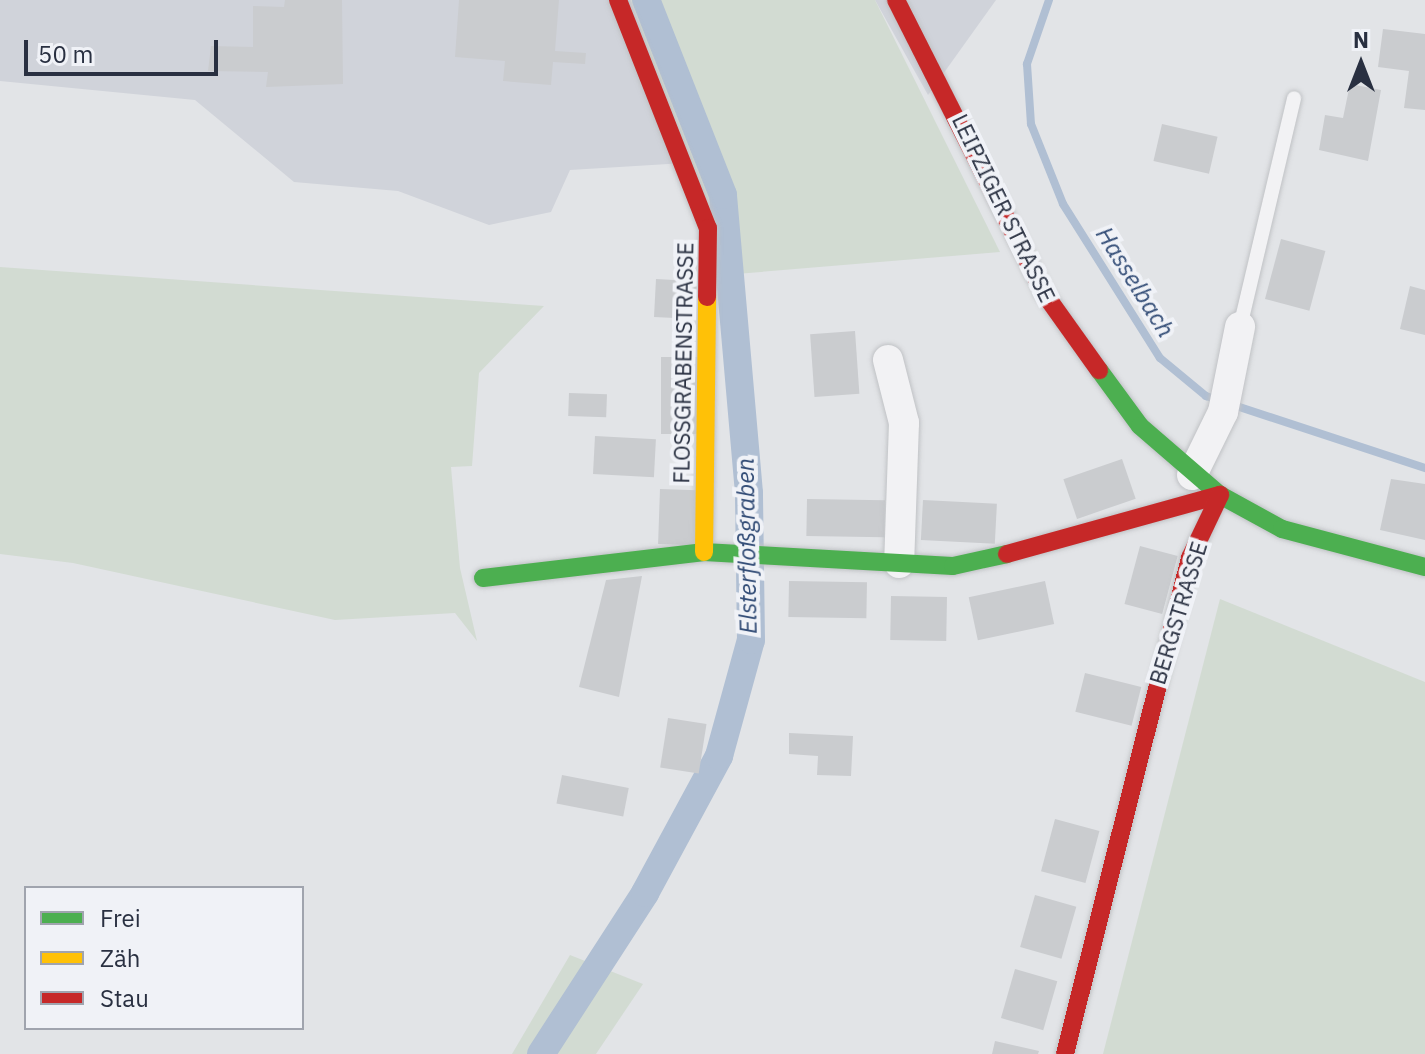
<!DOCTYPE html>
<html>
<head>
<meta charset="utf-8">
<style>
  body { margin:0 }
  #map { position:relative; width:1425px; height:1054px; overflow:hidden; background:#e2e4e7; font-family:"IBM Plex Sans",sans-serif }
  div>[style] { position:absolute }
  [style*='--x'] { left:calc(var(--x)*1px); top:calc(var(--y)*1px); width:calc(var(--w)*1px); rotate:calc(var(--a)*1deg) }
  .built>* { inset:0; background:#d0d3da }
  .green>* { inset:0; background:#d2dbd2 }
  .stream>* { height:8px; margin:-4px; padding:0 4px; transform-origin:4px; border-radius:4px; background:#b0bfd3 }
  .canal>* { height:28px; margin:-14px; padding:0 14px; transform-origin:14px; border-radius:14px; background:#b0bfd3 }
  .building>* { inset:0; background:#cacccf; transform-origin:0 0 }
  .roads { filter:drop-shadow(0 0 2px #c0c2c5) drop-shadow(0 0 2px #c0c2c5) }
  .lane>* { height:14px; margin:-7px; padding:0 7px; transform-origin:7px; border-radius:7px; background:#f2f2f4 }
  .street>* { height:30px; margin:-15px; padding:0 15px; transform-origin:15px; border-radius:15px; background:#f2f2f4 }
  .fast>* { height:18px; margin:-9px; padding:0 9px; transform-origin:9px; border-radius:9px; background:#4caf50 }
  .slow>* { height:18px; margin:-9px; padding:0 9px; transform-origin:9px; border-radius:9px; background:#ffc107 }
  .jam>* { height:18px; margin:-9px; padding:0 9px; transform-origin:9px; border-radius:9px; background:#c62828 }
  span { translate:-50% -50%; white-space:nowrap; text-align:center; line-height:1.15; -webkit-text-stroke:8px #f0f2f7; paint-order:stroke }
  .street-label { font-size:22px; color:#293041 }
  .water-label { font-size:24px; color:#324c76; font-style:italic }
  .legend { position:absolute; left:24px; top:886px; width:280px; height:144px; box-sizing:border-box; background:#f0f2f7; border:2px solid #a0a4ae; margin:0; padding:10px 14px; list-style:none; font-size:24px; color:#293041 }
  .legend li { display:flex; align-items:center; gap:16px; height:40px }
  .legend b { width:40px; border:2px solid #a0a4ae }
  .north { position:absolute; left:1321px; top:24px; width:80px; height:80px; -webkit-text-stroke:6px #f0f2f7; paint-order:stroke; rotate:0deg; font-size:22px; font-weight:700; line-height:32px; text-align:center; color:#293041 }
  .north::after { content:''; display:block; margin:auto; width:28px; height:36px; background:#293041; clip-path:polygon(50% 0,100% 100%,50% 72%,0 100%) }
  .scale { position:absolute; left:24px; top:40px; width:194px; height:36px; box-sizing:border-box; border:4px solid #293041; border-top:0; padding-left:10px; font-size:24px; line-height:28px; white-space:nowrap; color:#293041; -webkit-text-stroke:6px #f0f2f7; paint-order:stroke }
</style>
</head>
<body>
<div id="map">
  <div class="built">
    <i style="clip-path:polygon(0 0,631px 0,701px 162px,570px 170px,551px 212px,489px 225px,398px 191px,294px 182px,195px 100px,0 81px)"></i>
    <i style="clip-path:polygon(875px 0,996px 0,928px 95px)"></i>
  </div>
  <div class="green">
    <i style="clip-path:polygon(631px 0,875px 0,1000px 252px,724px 275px)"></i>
    <i style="clip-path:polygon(0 267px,544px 306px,479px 373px,472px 466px,451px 467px,460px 568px,477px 641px,455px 613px,335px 620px,73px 563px,0 554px)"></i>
    <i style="clip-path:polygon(1220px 599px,1425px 682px,1425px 1054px,1103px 1054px)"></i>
    <i style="clip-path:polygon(570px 955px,643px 984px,596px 1054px,512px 1054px)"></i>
  </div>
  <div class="stream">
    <i style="--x:1049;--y:0;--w:68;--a:109"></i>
    <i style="--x:1027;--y:64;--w:60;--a:86.2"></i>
    <i style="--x:1031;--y:124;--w:86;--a:68.2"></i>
    <i style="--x:1063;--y:204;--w:182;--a:57.8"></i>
    <i style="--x:1160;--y:358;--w:60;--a:39.6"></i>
    <i style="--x:1206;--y:396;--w:231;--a:18.2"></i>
  </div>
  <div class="canal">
    <i style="--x:541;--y:1054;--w:192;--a:-57.1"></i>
    <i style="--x:645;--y:893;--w:156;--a:-61.6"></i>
    <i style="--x:719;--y:756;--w:120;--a:-74.6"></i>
    <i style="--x:751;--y:640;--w:147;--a:-90.8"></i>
    <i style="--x:749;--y:493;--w:299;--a:-95"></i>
    <i style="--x:723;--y:195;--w:210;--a:-111.5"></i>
  </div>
  <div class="building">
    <i style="clip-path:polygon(285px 0,342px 0,343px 84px,266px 87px,268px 72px,208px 71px,211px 46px,253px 47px,253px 6px,284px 7px)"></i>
    <i style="clip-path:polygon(459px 0,559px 0,555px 51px,586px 53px,585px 64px,553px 62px,551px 85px,503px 81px,505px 61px,455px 57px)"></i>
    <i style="clip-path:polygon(1383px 29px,1425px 34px,1425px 110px,1404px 108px,1409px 71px,1378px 67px)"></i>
    <i style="clip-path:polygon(1350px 84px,1381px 90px,1368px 161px,1319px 150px,1325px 115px,1343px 118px)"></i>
    <i style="left:1162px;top:124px;width:57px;height:38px;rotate:13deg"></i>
    <i style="left:1281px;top:239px;width:46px;height:62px;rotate:15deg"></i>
    <i style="left:656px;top:279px;width:41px;height:38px;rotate:3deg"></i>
    <i style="clip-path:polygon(1410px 286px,1425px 290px,1425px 335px,1400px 329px)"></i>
    <i style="left:855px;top:331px;width:63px;height:45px;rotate:86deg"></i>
    <i style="left:661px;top:357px;width:42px;height:77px"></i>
    <i style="left:569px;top:393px;width:38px;height:23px;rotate:2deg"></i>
    <i style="left:595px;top:436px;width:61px;height:38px;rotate:3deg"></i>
    <i style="left:1122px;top:459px;width:42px;height:62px;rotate:71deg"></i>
    <i style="clip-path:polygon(1391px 479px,1425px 484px,1425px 540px,1380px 530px)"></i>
    <i style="left:660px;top:489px;width:37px;height:55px;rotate:2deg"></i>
    <i style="left:807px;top:499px;width:78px;height:37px;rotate:1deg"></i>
    <i style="left:923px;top:500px;width:74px;height:40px;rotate:3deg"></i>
    <i style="left:1140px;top:546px;width:39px;height:60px;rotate:15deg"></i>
    <i style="clip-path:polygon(642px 576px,619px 697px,579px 687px,606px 580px)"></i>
    <i style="left:789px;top:581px;width:78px;height:36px;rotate:1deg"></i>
    <i style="left:1045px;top:581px;width:44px;height:78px;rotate:78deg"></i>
    <i style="left:891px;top:596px;width:56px;height:44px;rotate:1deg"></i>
    <i style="left:1085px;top:673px;width:58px;height:40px;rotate:14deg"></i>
    <i style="left:668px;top:718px;width:39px;height:50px;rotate:9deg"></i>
    <i style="clip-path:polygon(789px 733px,853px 736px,851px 776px,817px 775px,818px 756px,789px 754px)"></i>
    <i style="left:562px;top:775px;width:68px;height:29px;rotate:11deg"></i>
    <i style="left:1055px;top:819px;width:46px;height:54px;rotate:15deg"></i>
    <i style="left:1035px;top:895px;width:43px;height:54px;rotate:16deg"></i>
    <i style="left:1015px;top:969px;width:44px;height:51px;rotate:16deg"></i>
    <i style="clip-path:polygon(995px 1041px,1039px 1051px,1038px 1054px,992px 1054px)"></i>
  </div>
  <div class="roads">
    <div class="lane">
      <i style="--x:1240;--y:327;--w:235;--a:-76.7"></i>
    </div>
    <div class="street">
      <i style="--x:888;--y:360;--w:65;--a:75.7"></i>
      <i style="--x:904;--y:423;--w:140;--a:92"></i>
      <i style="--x:1192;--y:475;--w:70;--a:-63.8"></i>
      <i style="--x:1223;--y:412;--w:87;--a:-78.7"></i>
    </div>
    <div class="fast">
      <i style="--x:1099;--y:370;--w:69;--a:53.8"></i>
      <i style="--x:1140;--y:426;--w:106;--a:40.8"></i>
      <i style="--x:1220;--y:495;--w:71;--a:28.7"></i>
      <i style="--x:1282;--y:529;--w:148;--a:14.9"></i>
      <i style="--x:483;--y:578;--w:223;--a:-6.7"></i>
      <i style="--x:704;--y:552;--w:249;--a:3.2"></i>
      <i style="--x:953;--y:566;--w:55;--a:-12.5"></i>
    </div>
    <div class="slow">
      <i style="--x:704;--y:552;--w:255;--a:-89.3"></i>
    </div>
    <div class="jam">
      <i style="--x:618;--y:0;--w:245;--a:68.5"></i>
      <i style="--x:708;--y:228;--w:69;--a:90.8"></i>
      <i style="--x:896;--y:0;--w:328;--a:63.2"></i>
      <i style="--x:1044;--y:293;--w:95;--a:54.5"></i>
      <i style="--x:1007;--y:554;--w:221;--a:-15.5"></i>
      <i style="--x:1065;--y:1054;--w:512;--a:-75.86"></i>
      <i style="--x:1190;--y:558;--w:70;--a:-64.5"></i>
    </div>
  </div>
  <div class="street-label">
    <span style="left:1004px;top:208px;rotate:64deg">LEIPZIGER STRASSE</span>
    <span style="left:683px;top:363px;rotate:-89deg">FLOSSGRABENSTRASSE</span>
    <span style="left:1178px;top:613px;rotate:-73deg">BERGSTRASSE</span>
  </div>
  <div class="water-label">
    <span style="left:1135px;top:282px;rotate:58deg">Hasselbach</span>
    <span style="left:747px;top:546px;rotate:-91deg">Elsterfloßgraben</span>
  </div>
  <ul class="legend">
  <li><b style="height:10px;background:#4caf50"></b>Frei</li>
  <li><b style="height:10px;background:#ffc107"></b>Zäh</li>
  <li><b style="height:10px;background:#c62828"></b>Stau</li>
  </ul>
  <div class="north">N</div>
  <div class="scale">50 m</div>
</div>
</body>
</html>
